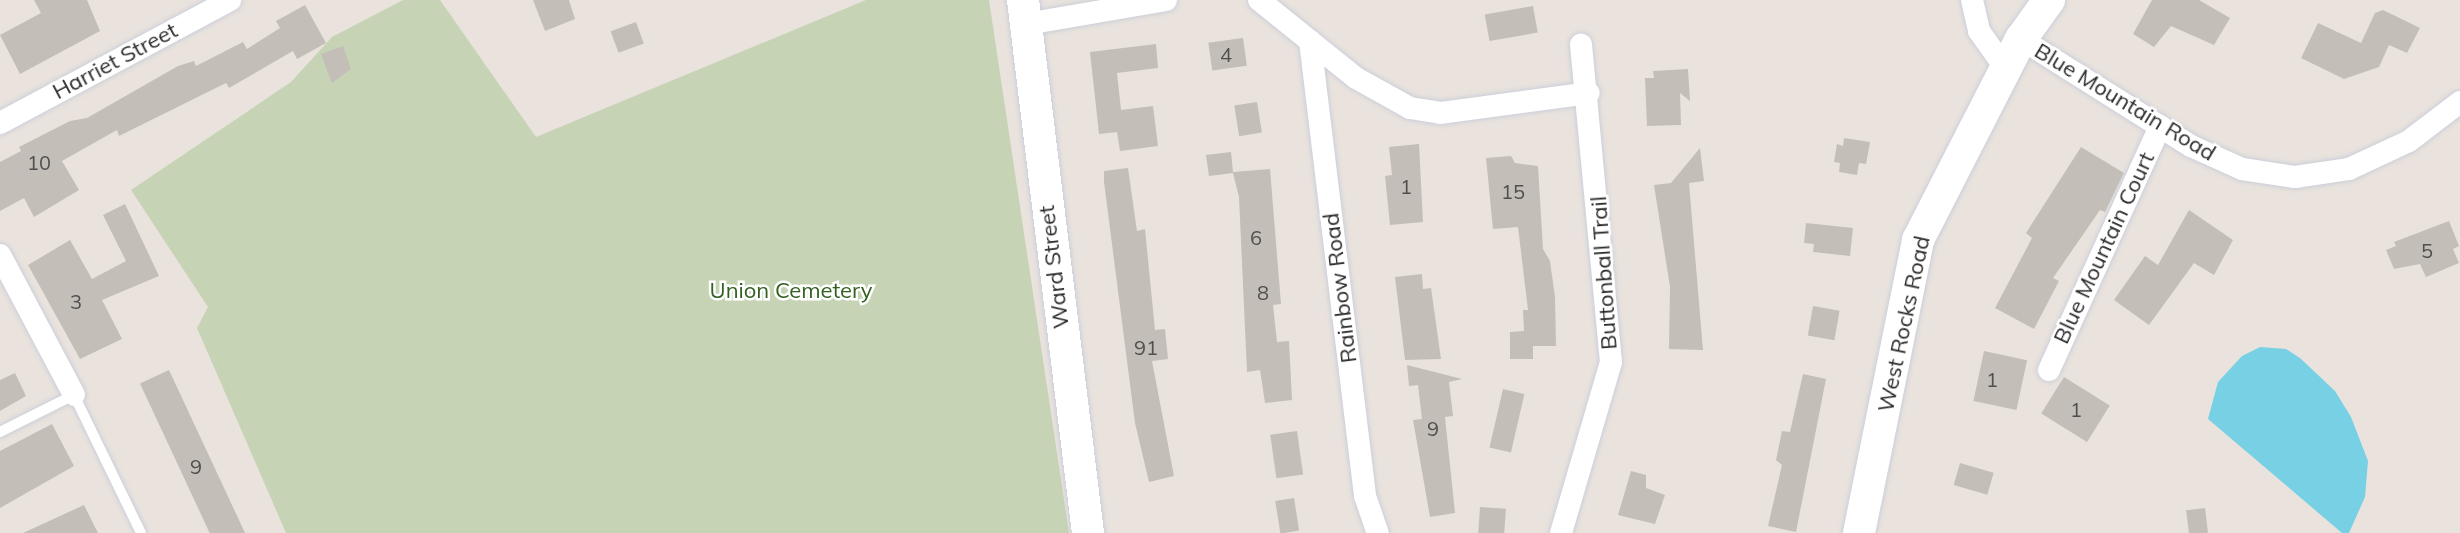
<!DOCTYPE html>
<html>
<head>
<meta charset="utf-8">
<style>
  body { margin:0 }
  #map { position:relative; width:2460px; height:533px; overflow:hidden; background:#eae3dd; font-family:Mulish,sans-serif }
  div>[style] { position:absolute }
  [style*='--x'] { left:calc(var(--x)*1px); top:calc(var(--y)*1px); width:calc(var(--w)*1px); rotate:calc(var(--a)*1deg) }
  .cemetery>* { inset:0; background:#c6d3b5 }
  .water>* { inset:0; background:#78d0e4 }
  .building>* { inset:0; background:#c3beb8; transform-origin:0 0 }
  .roads { filter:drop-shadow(0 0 2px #cbcfda) drop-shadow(0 0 2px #cbcfda) }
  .lane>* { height:10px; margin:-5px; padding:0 5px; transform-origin:5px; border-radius:5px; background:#fff }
  .street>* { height:22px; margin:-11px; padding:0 11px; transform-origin:11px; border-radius:11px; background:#fff }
  .secondary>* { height:32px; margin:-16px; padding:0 16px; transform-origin:16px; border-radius:16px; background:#fff }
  span { translate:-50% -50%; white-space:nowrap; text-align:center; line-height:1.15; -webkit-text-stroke:5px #fff; paint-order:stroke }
  .number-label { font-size:20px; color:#504f4e }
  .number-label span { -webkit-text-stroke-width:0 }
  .street-label { font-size:22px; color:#2a2a2a }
  .park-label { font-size:22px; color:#336020 }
</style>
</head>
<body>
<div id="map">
  <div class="cemetery">
    <i style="clip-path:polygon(403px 0,440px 0,536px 137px,866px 0,989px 0,1069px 533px,286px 533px,197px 328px,208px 307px,131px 190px,291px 82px,332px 37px)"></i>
  </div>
  <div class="water">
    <i style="clip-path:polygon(2260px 347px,2286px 349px,2300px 358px,2335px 391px,2351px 417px,2368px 461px,2365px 497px,2349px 533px,2342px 533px,2208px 419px,2218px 382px,2242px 356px)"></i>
  </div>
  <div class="building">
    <i style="clip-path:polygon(34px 0,87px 0,100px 31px,20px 74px,0 35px,41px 13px)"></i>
    <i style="clip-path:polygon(533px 0,569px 0,575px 19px,545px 31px)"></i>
    <i style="clip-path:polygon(2152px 0,2199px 0,2230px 18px,2214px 45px,2171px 26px,2154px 47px,2133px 34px)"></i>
    <i style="clip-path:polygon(305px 5px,326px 43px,297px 59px,293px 51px,229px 88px,226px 83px,119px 136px,117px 130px,62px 161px,79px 190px,34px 217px,24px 198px,0 211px,0 162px,21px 151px,19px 147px,70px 121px,87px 118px,178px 66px,194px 61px,196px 66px,243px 42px,247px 49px,280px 28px,276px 21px)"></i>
    <i style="left:1533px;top:6px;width:27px;height:49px;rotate:80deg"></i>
    <i style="clip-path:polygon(2383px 10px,2420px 28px,2407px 53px,2389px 45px,2379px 67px,2344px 79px,2301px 58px,2318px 23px,2361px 43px,2375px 13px)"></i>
    <i style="left:636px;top:22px;width:23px;height:27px;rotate:70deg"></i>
    <i style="left:1243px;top:38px;width:28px;height:35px;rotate:82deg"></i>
    <i style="clip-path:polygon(1156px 44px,1158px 68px,1117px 73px,1121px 110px,1153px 106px,1158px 146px,1120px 151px,1117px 132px,1099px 134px,1090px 52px)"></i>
    <i style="clip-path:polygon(343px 46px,351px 69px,332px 83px,321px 54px)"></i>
    <i style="clip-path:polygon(1688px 69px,1690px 101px,1680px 93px,1681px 125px,1647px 126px,1645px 78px,1654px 78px,1653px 71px)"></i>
    <i style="left:1257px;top:102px;width:31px;height:23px;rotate:81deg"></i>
    <i style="clip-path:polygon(1844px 138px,1870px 142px,1866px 164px,1859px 163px,1857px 175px,1839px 172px,1840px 163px,1834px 162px,1837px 144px,1843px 146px)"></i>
    <i style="clip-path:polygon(1419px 144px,1423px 222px,1390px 225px,1385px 176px,1392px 175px,1389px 147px)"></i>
    <i style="clip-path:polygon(2081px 147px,2124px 173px,2105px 212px,2100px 210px,2053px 278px,2059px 281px,2034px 329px,1995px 308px,2032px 238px,2026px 233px)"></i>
    <i style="clip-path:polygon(1700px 148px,1704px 181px,1689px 183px,1703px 350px,1669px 349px,1670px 287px,1654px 185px,1671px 183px)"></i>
    <i style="clip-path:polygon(1231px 152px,1233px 172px,1270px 169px,1281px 304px,1273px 305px,1277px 342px,1289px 341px,1292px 400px,1265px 403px,1260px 370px,1247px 372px,1239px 197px,1233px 173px,1209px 176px,1206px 155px)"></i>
    <i style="clip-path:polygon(1511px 156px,1515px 163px,1538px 166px,1543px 249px,1550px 261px,1555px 297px,1556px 346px,1533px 346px,1533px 359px,1510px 359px,1510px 332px,1524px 331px,1523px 310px,1528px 310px,1518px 227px,1493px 229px,1486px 158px)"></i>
    <i style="clip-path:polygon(1128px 168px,1137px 231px,1145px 229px,1155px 330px,1165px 329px,1168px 359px,1152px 361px,1174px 476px,1149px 482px,1135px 423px,1104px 182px,1104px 171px)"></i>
    <i style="clip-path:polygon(125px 204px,159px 276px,102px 300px,122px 339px,80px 359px,28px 265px,70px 240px,92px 279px,126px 261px,103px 215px)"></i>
    <i style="clip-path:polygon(2189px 210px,2233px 240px,2214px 275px,2194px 263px,2149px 325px,2114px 300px,2145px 256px,2158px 265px)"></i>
    <i style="clip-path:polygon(2449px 221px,2459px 246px,2453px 249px,2459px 263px,2426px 277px,2420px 264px,2394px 269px,2386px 250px,2396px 246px,2394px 242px)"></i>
    <i style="clip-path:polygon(1806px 223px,1853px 228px,1850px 256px,1813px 252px,1814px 244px,1804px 243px)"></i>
    <i style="clip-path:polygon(1422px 274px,1423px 289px,1431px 288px,1441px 359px,1405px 360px,1395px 277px)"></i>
    <i style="left:1813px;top:306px;width:27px;height:30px;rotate:10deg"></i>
    <i style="left:1984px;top:351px;width:44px;height:51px;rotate:12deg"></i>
    <i style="clip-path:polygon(1407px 365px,1462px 379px,1449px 382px,1453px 416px,1445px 417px,1455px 513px,1430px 517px,1413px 420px,1422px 419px,1418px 385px,1409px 386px)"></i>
    <i style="left:169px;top:370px;width:180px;height:32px;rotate:65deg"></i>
    <i style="clip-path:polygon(15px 373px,26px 396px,0 411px,0 380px)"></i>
    <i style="clip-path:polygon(1803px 374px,1826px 379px,1796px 532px,1768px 526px,1782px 465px,1776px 460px,1782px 431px,1790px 432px)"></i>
    <i style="left:2064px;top:377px;width:54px;height:43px;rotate:32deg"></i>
    <i style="left:1503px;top:389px;width:22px;height:60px;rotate:13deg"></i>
    <i style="clip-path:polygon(52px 424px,74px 466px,0 508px,0 451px)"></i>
    <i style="left:1297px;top:431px;width:44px;height:27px;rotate:82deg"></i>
    <i style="left:1960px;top:463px;width:35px;height:23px;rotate:16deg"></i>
    <i style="clip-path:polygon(1631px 471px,1646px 475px,1646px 488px,1665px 495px,1655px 524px,1618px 515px)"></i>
    <i style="left:1294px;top:498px;width:33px;height:19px;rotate:81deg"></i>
    <i style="clip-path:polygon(84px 505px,98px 533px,23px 533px)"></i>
    <i style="left:1480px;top:507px;width:26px;height:26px;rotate:4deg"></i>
    <i style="left:2205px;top:508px;width:25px;height:19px;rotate:83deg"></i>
  </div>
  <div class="roads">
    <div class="lane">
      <i style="--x:0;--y:432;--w:83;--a:-26.6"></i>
      <i style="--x:74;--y:395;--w:153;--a:64.1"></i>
    </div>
    <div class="street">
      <i style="--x:1259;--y:0;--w:124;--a:38.8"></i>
      <i style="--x:1356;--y:78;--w:62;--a:29.1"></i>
      <i style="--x:1410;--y:108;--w:31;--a:9"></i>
      <i style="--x:1441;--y:113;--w:149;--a:-7.7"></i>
      <i style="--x:1972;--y:0;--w:32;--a:77"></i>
      <i style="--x:1979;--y:31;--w:47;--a:54.6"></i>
      <i style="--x:1026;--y:24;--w:142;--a:-9.7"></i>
      <i style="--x:2021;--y:39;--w:201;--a:32.2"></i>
      <i style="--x:2191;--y:146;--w:56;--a:24.3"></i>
      <i style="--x:2242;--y:169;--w:54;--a:8.6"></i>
      <i style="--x:2295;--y:177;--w:55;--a:-8.4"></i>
      <i style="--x:2349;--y:169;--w:66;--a:-25"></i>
      <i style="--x:2409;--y:141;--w:64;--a:-37.4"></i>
      <i style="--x:1310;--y:41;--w:458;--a:83.1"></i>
      <i style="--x:1365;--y:496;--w:39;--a:71"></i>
      <i style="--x:0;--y:123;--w:261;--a:-28.1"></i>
      <i style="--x:0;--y:255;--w:158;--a:62.1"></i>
      <i style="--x:2049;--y:370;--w:268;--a:-65.5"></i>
      <i style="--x:1561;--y:533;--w:178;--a:-73.7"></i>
      <i style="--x:1611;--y:362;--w:319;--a:-95.4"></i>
    </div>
    <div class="secondary">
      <i style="--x:1023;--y:0;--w:537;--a:83.05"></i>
      <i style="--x:1859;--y:533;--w:299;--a:-78.6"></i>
      <i style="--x:1918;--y:240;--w:226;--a:-62.9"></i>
      <i style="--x:2021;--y:39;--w:48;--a:-54.3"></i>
    </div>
  </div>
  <div class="number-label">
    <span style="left:1226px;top:54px">4</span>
    <span style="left:39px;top:162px">10</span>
    <span style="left:1406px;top:186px">1</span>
    <span style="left:1513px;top:191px">15</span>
    <span style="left:1256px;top:237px">6</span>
    <span style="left:2427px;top:250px">5</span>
    <span style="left:1263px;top:292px">8</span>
    <span style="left:76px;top:301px">3</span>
    <span style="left:1146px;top:347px">91</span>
    <span style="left:1992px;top:379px">1</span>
    <span style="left:2076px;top:409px">1</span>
    <span style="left:1433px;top:428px">9</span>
    <span style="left:196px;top:466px">9</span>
  </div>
  <div class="street-label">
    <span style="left:115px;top:61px;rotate:-28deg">Harriet Street</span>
    <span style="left:2125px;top:102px;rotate:31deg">Blue Mountain Road</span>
    <span style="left:2104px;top:248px;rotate:-65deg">Blue Mountain Court</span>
    <span style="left:1054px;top:267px;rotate:-97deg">Ward Street</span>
    <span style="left:1604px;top:273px;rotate:-94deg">Buttonball Trail</span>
    <span style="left:1340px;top:288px;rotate:-97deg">Rainbow Road</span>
    <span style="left:1904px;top:324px;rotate:-78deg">West Rocks Road</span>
  </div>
  <div class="park-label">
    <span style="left:791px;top:291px">Union Cemetery</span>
  </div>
</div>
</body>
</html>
